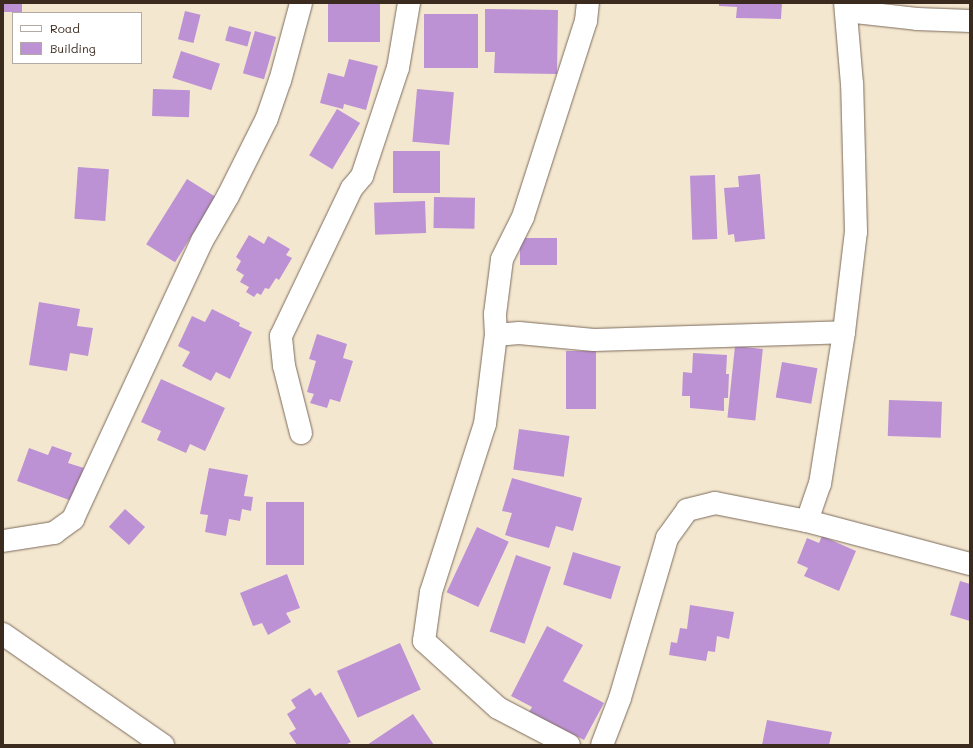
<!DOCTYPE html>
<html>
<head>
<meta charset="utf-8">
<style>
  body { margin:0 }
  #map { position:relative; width:973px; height:748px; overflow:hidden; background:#f4e7d0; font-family:Mali,sans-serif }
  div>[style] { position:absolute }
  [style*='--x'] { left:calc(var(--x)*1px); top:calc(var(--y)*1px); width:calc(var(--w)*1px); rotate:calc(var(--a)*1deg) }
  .building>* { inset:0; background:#bc92d5; transform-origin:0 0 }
  .roads { filter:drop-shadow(0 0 1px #7c6c5c) drop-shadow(0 0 1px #7c6c5c) }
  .street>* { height:22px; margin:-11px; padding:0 11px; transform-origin:11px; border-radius:11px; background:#fff }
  span { translate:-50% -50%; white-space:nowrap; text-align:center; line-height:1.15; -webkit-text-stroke:4px #fff; paint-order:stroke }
  .frame { position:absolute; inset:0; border:4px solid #3b2a1e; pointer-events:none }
  .legend { position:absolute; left:12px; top:12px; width:130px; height:52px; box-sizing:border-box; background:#fff; border:1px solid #b1aaa5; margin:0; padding:5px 7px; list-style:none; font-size:12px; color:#3b2a1e }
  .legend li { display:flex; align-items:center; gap:8px; height:20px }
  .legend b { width:20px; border:1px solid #b1aaa5 }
</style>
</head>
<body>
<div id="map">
  <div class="building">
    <i style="left:3px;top:3px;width:19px;height:9px"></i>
    <i style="left:328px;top:3px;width:52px;height:39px"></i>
    <i style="clip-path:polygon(719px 3px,782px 3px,781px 19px,736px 18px,737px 7px,719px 6px)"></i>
    <i style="clip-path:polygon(485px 9px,558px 10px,557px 74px,494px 73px,495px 52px,485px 52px)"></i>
    <i style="left:185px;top:11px;width:16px;height:29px;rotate:14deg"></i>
    <i style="left:424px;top:14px;width:54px;height:54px"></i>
    <i style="left:229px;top:26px;width:23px;height:15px;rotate:15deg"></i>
    <i style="left:255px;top:31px;width:22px;height:44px;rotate:16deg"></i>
    <i style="left:181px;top:51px;width:41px;height:28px;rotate:18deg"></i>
    <i style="clip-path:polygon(349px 59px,378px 66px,366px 110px,344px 104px,343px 109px,320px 103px,328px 73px,344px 77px)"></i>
    <i style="left:153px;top:89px;width:37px;height:27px;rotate:2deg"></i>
    <i style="left:417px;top:89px;width:37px;height:53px;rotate:5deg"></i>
    <i style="left:337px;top:109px;width:27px;height:54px;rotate:31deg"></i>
    <i style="left:393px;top:151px;width:47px;height:42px"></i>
    <i style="left:78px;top:167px;width:31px;height:52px;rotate:4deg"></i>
    <i style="clip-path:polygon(760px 174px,765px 239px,735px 242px,734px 234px,728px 235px,724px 188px,739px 187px,738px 176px)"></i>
    <i style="left:715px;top:175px;width:64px;height:25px;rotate:88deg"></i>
    <i style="left:187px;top:179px;width:34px;height:77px;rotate:32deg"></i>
    <i style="left:434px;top:197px;width:41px;height:31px;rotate:1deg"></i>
    <i style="left:425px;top:201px;width:32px;height:51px;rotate:88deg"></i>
    <i style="clip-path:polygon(249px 235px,264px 244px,268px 236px,290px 249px,286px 255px,292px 258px,279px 280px,276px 278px,269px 289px,265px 288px,261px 295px,257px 293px,254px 297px,246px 292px,249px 287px,240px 282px,244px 275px,236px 270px,241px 261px,236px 257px)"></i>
    <i style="left:557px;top:238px;width:27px;height:37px;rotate:90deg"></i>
    <i style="clip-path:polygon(39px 302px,80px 309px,77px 326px,93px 328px,88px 356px,70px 353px,67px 371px,29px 365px)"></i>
    <i style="clip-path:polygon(212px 309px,240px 323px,239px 326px,252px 332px,230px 379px,216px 372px,211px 381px,182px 366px,190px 352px,178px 346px,192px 316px,205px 322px)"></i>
    <i style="clip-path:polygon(317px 334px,347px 344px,343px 358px,353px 361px,340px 402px,330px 399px,327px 408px,310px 403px,314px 394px,307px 392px,316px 361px,309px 359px)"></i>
    <i style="left:735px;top:346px;width:28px;height:72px;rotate:6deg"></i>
    <i style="left:566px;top:351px;width:30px;height:58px"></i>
    <i style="clip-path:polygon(693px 353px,727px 355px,726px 374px,729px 374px,728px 398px,724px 398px,724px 411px,690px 408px,690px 396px,682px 396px,683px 372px,692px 373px)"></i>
    <i style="left:782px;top:362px;width:36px;height:36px;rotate:10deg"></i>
    <i style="clip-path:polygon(161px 379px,225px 408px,205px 451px,190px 444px,186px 453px,157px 440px,161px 431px,141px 422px)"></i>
    <i style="left:889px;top:400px;width:53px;height:36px;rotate:2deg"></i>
    <i style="left:519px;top:429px;width:51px;height:41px;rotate:8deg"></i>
    <i style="clip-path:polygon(52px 446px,72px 453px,68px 463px,84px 468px,72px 501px,17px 481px,29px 448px,48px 455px)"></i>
    <i style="clip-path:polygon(209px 468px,248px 475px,244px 496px,253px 497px,251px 511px,242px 509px,240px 521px,229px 519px,226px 536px,205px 532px,208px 515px,200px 514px)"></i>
    <i style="clip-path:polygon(512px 478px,582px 498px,573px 531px,556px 526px,549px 548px,505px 535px,512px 513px,502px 511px)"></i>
    <i style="left:266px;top:502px;width:38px;height:63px"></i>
    <i style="left:125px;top:509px;width:27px;height:24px;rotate:42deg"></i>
    <i style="left:477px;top:527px;width:35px;height:72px;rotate:25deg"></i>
    <i style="clip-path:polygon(822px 536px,856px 551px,839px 591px,804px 576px,808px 568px,797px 563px,807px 538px,819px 543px)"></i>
    <i style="left:573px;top:552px;width:50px;height:34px;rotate:17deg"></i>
    <i style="left:516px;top:555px;width:37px;height:81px;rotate:19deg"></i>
    <i style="clip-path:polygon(287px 574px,300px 608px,286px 613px,291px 622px,268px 635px,262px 623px,253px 626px,240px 593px)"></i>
    <i style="clip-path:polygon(960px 581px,970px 584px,970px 621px,950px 615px)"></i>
    <i style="clip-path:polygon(690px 605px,734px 612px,729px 639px,717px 636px,715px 652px,708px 651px,706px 661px,669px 655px,671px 642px,677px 643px,680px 628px,687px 629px)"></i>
    <i style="clip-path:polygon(547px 626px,583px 645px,563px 681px,604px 703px,584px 740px,529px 712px,532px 707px,511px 696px)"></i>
    <i style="left:400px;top:643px;width:51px;height:69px;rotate:66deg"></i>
    <i style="clip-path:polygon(310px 688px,315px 696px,321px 692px,351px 742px,345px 745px,297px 745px,289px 733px,296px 729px,287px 714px,296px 708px,291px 700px)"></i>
    <i style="clip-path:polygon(413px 714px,434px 745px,367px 745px)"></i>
    <i style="clip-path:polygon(767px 720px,832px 732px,829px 745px,762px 745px)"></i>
  </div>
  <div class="roads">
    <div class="street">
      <i style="--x:846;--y:11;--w:71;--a:6.4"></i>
      <i style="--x:917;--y:19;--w:53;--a:2.2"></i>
      <i style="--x:496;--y:335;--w:21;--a:-93"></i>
      <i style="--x:495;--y:314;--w:55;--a:-82.7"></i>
      <i style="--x:502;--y:259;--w:47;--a:-63.4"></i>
      <i style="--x:523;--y:217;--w:206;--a:-72.2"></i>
      <i style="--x:586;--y:21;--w:18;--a:-84"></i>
      <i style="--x:301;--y:433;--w:69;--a:-104.2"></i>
      <i style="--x:284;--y:366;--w:30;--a:-96"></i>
      <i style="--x:281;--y:336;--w:164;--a:-64.4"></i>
      <i style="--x:352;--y:188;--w:16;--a:-50"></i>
      <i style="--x:362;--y:176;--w:114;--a:-71.6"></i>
      <i style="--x:398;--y:68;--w:66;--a:-80.4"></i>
      <i style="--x:807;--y:521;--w:39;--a:-71"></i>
      <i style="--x:820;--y:484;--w:154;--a:-81"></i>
      <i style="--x:844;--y:332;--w:101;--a:-83.2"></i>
      <i style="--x:856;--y:232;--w:148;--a:-91.5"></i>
      <i style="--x:852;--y:84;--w:81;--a:-94.9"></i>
      <i style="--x:3;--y:541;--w:52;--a:-8.9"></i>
      <i style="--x:54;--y:533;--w:24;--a:-36"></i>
      <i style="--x:73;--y:519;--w:306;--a:-65.1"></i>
      <i style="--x:202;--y:241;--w:52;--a:-60"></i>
      <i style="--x:228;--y:196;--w:87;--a:-63.4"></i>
      <i style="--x:267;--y:118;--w:39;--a:-71"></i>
      <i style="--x:280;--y:81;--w:81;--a:-74.9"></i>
      <i style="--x:3;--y:634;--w:195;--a:34.8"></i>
      <i style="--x:569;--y:745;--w:80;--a:-152.5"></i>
      <i style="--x:498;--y:708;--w:100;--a:-137.8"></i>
      <i style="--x:424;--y:641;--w:49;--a:-81.9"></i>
      <i style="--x:431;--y:592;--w:176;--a:-72.2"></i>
      <i style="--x:485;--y:424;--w:90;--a:-83"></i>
      <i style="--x:496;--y:335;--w:23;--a:-5"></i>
      <i style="--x:519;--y:333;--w:75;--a:5.3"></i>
      <i style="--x:594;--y:340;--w:250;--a:-1.8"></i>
      <i style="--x:602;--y:745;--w:50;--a:-69"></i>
      <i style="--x:620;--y:698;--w:167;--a:-73.6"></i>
      <i style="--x:667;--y:538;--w:34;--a:-54"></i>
      <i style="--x:687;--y:510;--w:29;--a:-14"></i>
      <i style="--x:715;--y:503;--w:94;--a:11.1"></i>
      <i style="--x:807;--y:521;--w:169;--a:14.8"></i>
    </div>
  </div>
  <div class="frame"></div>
  <ul class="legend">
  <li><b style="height:5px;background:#fff"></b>Road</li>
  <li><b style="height:11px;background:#bc92d5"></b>Building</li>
  </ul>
</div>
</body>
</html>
